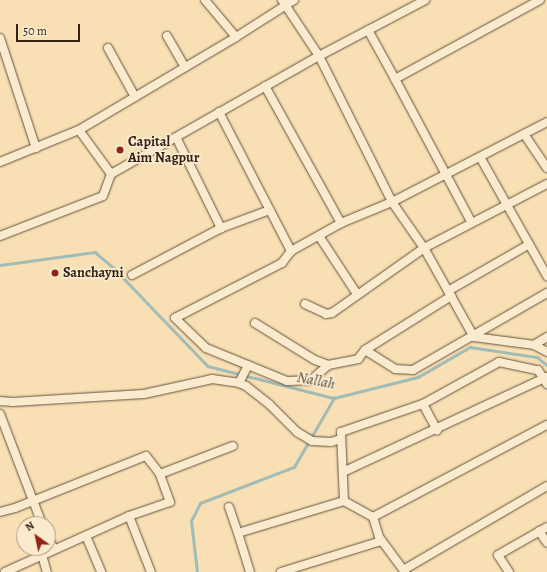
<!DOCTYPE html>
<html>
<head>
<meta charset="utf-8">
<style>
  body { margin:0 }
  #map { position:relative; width:547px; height:572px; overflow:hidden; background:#f8e0b4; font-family:Alegreya,serif }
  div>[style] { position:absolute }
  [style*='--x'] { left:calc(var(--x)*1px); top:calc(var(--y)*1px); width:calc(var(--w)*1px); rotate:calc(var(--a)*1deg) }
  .stream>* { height:2.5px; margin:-1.25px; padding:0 1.25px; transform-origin:1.25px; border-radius:1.25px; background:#a1bbb6 }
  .roads { filter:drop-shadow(0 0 1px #66513e) drop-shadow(0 0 1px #66513e) }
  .street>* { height:8px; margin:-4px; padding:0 4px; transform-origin:4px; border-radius:4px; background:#faebce }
  .dots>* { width:11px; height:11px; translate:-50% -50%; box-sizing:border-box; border:2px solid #faebce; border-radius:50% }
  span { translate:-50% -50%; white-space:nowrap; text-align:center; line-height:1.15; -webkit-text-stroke:3.5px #faebce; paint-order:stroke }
  .poi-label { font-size:14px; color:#352116; font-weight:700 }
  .left { translate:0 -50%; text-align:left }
  .water-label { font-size:15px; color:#554f46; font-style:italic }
  .north { position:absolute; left:16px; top:516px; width:40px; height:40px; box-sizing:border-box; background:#faebce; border:1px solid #ab9a84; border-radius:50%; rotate:327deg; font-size:11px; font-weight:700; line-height:16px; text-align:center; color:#352116 }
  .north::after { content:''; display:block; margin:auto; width:14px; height:18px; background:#8f2418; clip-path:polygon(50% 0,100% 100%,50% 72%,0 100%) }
  .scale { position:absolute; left:16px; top:24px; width:64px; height:18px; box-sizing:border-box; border:2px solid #352116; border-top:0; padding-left:5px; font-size:12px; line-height:14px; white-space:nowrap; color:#352116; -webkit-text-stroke:3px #faebce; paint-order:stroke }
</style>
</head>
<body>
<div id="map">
  <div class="stream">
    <i style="--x:0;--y:265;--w:96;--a:-7.8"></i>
    <i style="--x:95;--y:252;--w:23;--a:40"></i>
    <i style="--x:113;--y:267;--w:137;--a:46.2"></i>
    <i style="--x:208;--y:366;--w:130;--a:14.3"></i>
    <i style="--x:334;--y:398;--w:87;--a:-14"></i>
    <i style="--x:418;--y:377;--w:60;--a:-30"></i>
    <i style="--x:470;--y:347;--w:68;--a:8.5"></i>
    <i style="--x:537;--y:357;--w:13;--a:39"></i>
    <i style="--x:197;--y:572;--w:51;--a:-96.7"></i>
    <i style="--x:191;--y:521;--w:20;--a:-63"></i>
    <i style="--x:200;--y:503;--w:101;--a:-21"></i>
    <i style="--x:294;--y:467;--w:80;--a:-59.9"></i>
  </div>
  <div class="roads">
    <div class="street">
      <i style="--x:282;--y:0;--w:67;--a:56.5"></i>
      <i style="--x:319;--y:56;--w:163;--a:63.4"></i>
      <i style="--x:392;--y:202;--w:174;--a:-27.3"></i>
      <i style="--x:368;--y:30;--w:56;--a:61.1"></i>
      <i style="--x:395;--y:79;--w:165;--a:-28.6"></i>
      <i style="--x:167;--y:36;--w:36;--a:60"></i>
      <i style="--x:236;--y:37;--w:69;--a:-32.5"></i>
      <i style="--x:0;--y:38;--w:116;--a:71.9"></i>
      <i style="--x:108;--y:48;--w:56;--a:61.1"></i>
      <i style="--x:395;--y:79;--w:163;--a:61.9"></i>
      <i style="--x:265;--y:86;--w:157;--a:61"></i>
      <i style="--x:341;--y:223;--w:55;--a:-22.4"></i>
      <i style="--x:392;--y:202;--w:56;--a:55.2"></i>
      <i style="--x:424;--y:248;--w:139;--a:-27.5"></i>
      <i style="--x:219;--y:112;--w:157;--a:62.6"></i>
      <i style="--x:291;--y:251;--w:57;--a:-29.2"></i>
      <i style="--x:79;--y:130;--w:54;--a:54"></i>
      <i style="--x:524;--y:134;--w:41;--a:55.9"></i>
      <i style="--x:176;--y:137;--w:102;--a:63.7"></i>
      <i style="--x:221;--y:228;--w:52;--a:-20.2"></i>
      <i style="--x:480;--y:157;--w:137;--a:60.6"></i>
      <i style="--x:0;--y:162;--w:85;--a:-22.1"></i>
      <i style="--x:79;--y:130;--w:182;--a:-30.6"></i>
      <i style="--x:236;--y:37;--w:48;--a:-130"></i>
      <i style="--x:0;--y:236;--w:110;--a:-21.2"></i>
      <i style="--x:103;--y:196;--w:23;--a:-70"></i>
      <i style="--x:111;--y:174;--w:239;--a:-29.6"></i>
      <i style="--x:319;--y:56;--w:120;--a:-27.8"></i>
      <i style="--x:319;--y:236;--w:69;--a:56.8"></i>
      <i style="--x:291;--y:251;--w:15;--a:127"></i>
      <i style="--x:282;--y:263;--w:120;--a:152.8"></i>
      <i style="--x:175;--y:318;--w:43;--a:44.1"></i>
      <i style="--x:206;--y:348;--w:87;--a:22.2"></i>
      <i style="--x:287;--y:381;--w:24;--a:-2"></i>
      <i style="--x:311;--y:380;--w:23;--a:-41"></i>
      <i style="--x:328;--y:365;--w:31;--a:-11"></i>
      <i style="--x:358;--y:359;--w:11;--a:-52"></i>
      <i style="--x:365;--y:350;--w:102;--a:-32.1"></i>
      <i style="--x:132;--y:275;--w:101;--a:-27.8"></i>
      <i style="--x:448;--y:291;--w:92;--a:-29.9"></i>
      <i style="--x:305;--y:304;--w:23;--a:25"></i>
      <i style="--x:326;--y:314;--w:6;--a:-9"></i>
      <i style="--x:332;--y:313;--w:113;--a:-35.2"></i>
      <i style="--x:424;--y:248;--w:102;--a:60.7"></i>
      <i style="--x:474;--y:337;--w:61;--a:7.6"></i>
      <i style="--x:534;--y:345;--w:15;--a:-32"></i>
      <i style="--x:255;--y:323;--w:70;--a:31.7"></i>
      <i style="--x:315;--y:360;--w:14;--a:21"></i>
      <i style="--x:534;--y:345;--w:15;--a:28"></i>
      <i style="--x:365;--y:350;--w:36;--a:32"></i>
      <i style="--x:395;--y:369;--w:18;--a:3"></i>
      <i style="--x:413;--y:370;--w:155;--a:-29.9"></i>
      <i style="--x:239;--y:383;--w:20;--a:-63"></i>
      <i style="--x:0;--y:401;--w:13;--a:4"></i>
      <i style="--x:13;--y:402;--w:131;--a:-3.5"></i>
      <i style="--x:144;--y:394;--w:70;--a:-12.4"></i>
      <i style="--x:212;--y:379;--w:27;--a:8"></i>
      <i style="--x:239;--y:383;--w:8;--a:23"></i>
      <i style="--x:246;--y:386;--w:29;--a:38"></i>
      <i style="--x:269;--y:404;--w:40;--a:45"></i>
      <i style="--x:297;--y:432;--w:17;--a:31"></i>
      <i style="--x:312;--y:441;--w:19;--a:3"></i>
      <i style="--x:331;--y:442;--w:10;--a:-17"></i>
      <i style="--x:423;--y:404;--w:30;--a:62"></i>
      <i style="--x:0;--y:414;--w:118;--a:69.1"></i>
      <i style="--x:343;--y:472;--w:225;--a:-25"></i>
      <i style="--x:344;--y:501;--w:69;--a:-92.5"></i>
      <i style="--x:341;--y:432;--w:87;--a:-18.9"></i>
      <i style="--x:423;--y:404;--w:87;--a:-28.9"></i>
      <i style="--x:499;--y:362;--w:40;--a:12"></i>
      <i style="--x:538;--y:370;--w:17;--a:57"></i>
      <i style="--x:229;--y:507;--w:28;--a:71"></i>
      <i style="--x:238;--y:533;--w:111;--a:-16.8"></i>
      <i style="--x:344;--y:501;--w:33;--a:29"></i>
      <i style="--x:373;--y:517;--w:21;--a:73"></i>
      <i style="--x:379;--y:537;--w:44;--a:53.4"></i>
      <i style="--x:0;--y:512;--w:16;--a:-15"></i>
      <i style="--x:15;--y:508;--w:141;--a:-21.7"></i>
      <i style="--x:146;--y:456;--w:23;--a:52"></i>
      <i style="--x:160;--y:474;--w:78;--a:-21"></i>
      <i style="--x:129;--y:516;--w:60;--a:68.6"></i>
      <i style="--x:373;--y:517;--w:197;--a:-27.9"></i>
      <i style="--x:539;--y:531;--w:14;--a:56"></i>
      <i style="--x:238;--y:533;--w:41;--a:72.9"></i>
      <i style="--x:86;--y:536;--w:39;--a:67"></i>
      <i style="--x:48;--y:537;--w:14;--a:65"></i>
      <i style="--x:42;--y:555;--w:18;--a:74"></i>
      <i style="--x:405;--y:569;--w:164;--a:-30.3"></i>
      <i style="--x:5;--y:572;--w:136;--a:-24.3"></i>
      <i style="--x:129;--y:516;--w:43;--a:-18.9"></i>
      <i style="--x:170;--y:502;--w:30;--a:-110"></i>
      <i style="--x:281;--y:572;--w:105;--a:-17.2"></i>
      <i style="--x:509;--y:572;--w:20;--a:-123"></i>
      <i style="--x:498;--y:555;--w:56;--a:-29.7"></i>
    </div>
  </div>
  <div class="dots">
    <i style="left:120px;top:150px;background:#8f2418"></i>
    <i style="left:55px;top:273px;background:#8f2418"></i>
  </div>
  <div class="poi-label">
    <span class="left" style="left:128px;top:150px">Capital<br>Aim Nagpur</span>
    <span class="left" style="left:63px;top:273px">Sanchayni</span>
  </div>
  <div class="water-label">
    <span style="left:316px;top:381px;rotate:11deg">Nallah</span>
  </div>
  <div class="north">N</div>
  <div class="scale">50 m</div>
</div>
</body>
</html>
